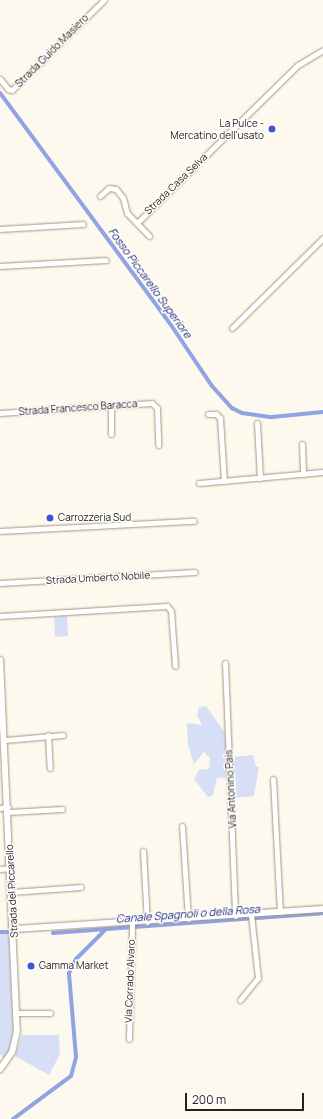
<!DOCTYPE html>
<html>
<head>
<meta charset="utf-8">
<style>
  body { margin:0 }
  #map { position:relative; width:323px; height:1119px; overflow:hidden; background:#fef9ee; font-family:Manrope,sans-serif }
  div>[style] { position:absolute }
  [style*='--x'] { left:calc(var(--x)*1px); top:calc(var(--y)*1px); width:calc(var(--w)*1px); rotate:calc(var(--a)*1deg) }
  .green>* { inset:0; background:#d7dff7; transform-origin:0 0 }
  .canal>* { height:4px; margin:-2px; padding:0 2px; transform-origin:2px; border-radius:2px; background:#90a3e3 }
  .roads { filter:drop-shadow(0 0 1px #a2967d) drop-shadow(0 0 1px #a2967d) }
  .minor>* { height:5px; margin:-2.5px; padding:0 2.5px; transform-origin:2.5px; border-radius:2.5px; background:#fff }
  .tertiary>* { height:6px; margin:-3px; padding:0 3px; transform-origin:3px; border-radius:3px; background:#fff }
  .dots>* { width:11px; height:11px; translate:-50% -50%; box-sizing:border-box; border:2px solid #fff; border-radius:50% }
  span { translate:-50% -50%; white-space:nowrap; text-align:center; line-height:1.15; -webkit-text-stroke:3px #fff; paint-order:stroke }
  .street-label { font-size:10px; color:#282319 }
  .poi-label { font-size:10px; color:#282319 }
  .right { translate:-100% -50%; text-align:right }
  .left { translate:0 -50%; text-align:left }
  .water-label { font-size:11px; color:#1c2770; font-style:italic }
  .scale { position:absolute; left:185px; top:1093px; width:119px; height:18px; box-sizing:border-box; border:2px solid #282319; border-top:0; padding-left:5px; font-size:12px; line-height:14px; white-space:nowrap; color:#282319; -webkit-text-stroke:3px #fff; paint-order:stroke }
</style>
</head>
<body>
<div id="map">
  <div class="green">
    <i style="left:67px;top:616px;width:20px;height:13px;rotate:87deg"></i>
    <i style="clip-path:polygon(206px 706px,225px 733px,227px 763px,232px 763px,233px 757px,253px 755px,256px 766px,259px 767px,254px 796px,234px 798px,234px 777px,217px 778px,213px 795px,208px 797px,194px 779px,199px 770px,209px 769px,210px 758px,204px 752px,194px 764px,188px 745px,187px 723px,202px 725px,197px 715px,199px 707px)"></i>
    <i style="clip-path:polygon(0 934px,9px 934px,13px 1027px,14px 1038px,5px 1059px,0 1054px)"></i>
    <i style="clip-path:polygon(22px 1035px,59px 1035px,60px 1054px,49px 1075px,15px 1056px)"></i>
  </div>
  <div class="canal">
    <i style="--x:0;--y:93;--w:288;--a:53.6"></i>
    <i style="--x:171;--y:325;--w:73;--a:56.1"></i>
    <i style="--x:212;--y:386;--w:30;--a:48"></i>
    <i style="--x:232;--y:408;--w:11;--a:27"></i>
    <i style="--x:242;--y:413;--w:30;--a:8"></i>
    <i style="--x:272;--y:417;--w:51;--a:-5.6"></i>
    <i style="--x:0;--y:932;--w:8;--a:0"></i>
    <i style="--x:53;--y:933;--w:271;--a:-4.2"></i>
    <i style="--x:13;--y:1119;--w:72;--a:-36.6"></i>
    <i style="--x:71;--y:1076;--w:20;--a:-75"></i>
    <i style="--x:76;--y:1057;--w:84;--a:-94.8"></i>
    <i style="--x:69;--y:973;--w:16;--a:-63"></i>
    <i style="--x:76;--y:959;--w:41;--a:-45"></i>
  </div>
  <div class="roads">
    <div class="minor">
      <i style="--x:0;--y:79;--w:13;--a:51"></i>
      <i style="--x:8;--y:89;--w:4;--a:14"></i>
      <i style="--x:12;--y:90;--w:129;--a:-44.4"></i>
      <i style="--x:100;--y:196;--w:12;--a:-42"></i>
      <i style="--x:109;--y:188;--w:7;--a:8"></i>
      <i style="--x:116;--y:189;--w:11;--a:52"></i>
      <i style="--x:123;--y:198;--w:16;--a:75"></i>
      <i style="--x:127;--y:213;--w:32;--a:46"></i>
      <i style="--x:137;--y:223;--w:226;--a:-44.5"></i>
      <i style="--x:298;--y:65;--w:29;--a:-31"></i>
      <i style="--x:0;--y:229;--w:83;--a:-3.4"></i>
      <i style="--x:0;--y:266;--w:106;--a:-3.2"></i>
      <i style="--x:232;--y:328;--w:128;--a:-44.7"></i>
      <i style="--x:111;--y:406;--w:28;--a:90"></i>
      <i style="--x:0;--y:413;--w:152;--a:-3.8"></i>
      <i style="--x:152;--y:403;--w:7;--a:45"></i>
      <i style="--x:157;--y:408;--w:37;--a:88"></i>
      <i style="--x:208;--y:414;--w:8;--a:0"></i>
      <i style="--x:216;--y:414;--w:6;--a:45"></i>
      <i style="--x:220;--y:418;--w:63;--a:86.4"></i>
      <i style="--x:257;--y:423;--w:55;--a:86.9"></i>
      <i style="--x:302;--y:444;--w:30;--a:88"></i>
      <i style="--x:199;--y:483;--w:124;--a:-5.1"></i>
      <i style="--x:0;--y:531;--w:194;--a:-3"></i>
      <i style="--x:0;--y:583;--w:195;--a:-3.2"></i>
      <i style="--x:0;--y:616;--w:167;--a:-3.4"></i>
      <i style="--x:167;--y:606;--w:6;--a:51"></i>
      <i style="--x:171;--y:611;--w:55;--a:85.8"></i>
      <i style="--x:225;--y:663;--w:253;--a:87.7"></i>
      <i style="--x:48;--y:735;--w:33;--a:87"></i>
      <i style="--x:5;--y:740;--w:58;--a:-4.9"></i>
      <i style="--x:273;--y:779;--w:133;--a:87"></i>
      <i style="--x:0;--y:808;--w:8;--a:-7"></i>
      <i style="--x:9;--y:812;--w:53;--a:-3.2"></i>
      <i style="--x:182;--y:826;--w:93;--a:86.3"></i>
      <i style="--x:143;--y:851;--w:71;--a:86.8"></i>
      <i style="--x:0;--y:869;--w:11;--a:-5"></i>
      <i style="--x:12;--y:892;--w:69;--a:-4.1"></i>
      <i style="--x:240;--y:1000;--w:28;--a:-51"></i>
      <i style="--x:258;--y:978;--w:63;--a:-96.3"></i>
      <i style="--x:16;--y:1013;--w:34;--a:0"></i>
      <i style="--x:129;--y:1039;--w:116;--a:-88.5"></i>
    </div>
    <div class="tertiary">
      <i style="--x:0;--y:660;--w:371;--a:87.4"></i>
      <i style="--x:17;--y:1031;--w:22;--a:103"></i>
      <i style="--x:12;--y:1052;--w:21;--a:125"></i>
      <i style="--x:14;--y:929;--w:310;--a:-3.7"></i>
    </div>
  </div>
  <div class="dots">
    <i style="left:272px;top:129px;background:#4055c9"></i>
    <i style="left:50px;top:518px;background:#4055c9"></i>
    <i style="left:31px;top:966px;background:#4055c9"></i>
  </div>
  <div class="street-label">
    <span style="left:52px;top:51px;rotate:-45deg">Strada Guido Masiero</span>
    <span style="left:176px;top:184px;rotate:-44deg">Strada Casa Selva</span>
    <span style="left:78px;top:408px;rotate:-4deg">Strada Francesco Baracca</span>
    <span style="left:98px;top:578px;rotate:-3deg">Strada Umberto Nobile</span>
    <span style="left:231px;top:789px;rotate:-93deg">Via Antonino Pais</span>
    <span style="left:12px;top:891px;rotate:-93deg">Strada del Piccarello</span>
    <span style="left:130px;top:981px;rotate:-88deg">Via Corrado Alvaro</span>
  </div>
  <div class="poi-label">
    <span class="right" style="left:264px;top:129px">La Pulce -<br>Mercatino dell'usato</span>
    <span class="left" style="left:58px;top:518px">Carrozzeria Sud</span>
    <span class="left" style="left:39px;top:966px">Gamma Market</span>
  </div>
  <div class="water-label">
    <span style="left:150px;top:283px;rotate:54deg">Fosso Piccarello Superiore</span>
    <span style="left:188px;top:914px;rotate:-4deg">Canale Spagnoli o della Rosa</span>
  </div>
  <div class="scale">200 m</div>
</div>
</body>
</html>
